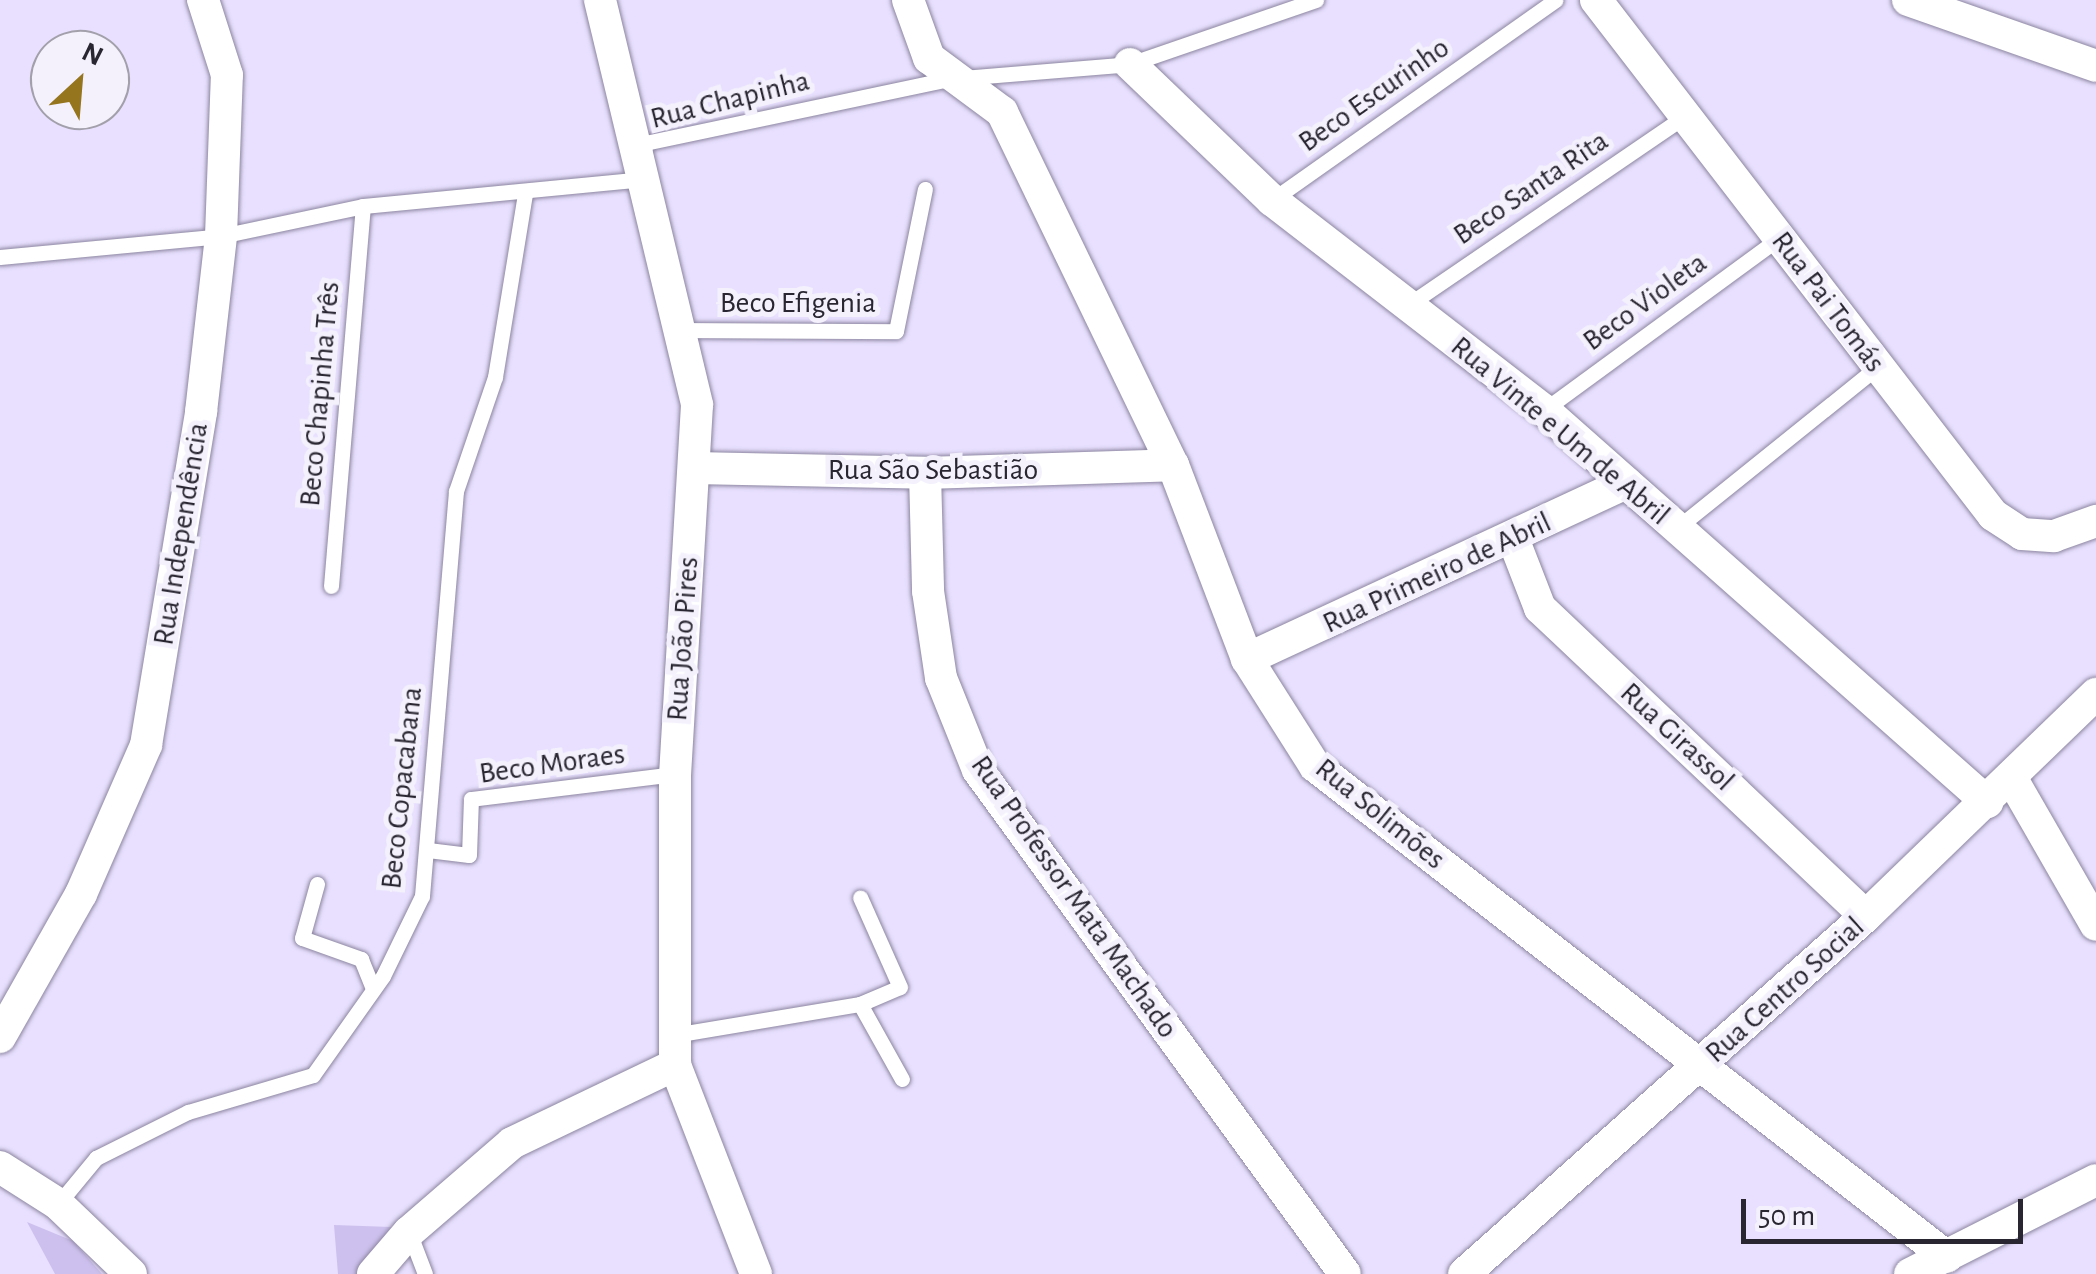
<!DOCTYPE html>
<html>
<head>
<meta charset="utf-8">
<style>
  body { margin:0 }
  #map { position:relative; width:2096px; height:1274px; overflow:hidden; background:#e8e0fe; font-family:"Alegreya Sans",sans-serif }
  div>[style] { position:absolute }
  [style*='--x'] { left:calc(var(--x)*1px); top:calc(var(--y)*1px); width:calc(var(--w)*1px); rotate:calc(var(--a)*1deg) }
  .green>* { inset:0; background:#cdc0ee }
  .roads { filter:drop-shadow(0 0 2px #8c85a0) drop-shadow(0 0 2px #8c85a0) }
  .service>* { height:15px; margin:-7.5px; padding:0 7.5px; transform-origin:7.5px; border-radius:7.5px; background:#fff }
  .minor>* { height:32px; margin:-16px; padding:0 16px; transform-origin:16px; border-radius:16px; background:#fff }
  span { translate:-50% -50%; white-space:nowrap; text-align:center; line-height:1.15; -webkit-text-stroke:10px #f4f1fd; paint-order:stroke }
  .street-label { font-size:30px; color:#292631 }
  .north { position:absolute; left:30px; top:30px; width:100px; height:100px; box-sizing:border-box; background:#f4f1fd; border:2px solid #a3a0ab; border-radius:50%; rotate:26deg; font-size:28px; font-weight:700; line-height:40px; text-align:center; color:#292631 }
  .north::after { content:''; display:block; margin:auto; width:35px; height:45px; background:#95751d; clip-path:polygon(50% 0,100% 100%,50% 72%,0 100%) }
  .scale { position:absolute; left:1741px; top:1199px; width:282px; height:45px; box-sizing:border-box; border:5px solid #292631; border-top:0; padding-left:12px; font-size:30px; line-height:35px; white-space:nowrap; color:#292631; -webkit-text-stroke:8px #f4f1fd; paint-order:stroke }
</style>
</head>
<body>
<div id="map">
  <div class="green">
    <i style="clip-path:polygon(27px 1222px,73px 1241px,102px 1274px,55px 1274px)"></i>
    <i style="clip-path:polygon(334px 1225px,391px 1227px,359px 1274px,338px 1274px)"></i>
  </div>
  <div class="roads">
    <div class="service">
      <i style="--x:644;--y:156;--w:13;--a:-86"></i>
      <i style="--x:645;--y:143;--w:311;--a:-11.9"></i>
      <i style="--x:949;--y:79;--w:182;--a:-4.7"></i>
      <i style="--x:1130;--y:64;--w:197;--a:-19"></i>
      <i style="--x:1272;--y:200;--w:347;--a:-35.2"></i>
      <i style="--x:0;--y:257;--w:222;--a:-5.4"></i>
      <i style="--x:221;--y:236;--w:145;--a:-11.9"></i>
      <i style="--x:363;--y:206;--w:280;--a:-5.5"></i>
      <i style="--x:1408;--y:305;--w:335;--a:-34.3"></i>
      <i style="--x:680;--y:330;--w:216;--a:0.3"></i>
      <i style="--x:896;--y:331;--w:145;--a:-78.5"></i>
      <i style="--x:1544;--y:410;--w:291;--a:-36.2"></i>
      <i style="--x:1677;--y:528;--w:257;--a:-38.8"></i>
      <i style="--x:331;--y:586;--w:381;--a:-85.2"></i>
      <i style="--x:428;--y:850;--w:41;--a:7"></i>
      <i style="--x:469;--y:855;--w:56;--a:-88"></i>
      <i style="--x:471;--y:799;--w:206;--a:-7"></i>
      <i style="--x:317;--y:884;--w:56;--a:105.5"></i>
      <i style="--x:302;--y:938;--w:63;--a:19.6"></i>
      <i style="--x:361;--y:959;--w:32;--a:68"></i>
      <i style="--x:860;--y:1004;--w:86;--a:60.8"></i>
      <i style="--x:674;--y:1035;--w:189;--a:-9.5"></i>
      <i style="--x:860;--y:1004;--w:43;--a:-23"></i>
      <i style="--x:900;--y:987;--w:98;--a:-114"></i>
      <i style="--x:58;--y:1204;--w:60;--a:-50.4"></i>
      <i style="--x:96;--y:1158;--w:103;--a:-26.6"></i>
      <i style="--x:188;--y:1112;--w:130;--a:-16.5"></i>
      <i style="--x:313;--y:1075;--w:121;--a:-54.7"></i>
      <i style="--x:383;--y:976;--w:89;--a:-64"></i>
      <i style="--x:422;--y:896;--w:406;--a:-85.2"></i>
      <i style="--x:456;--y:491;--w:120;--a:-71.1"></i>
      <i style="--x:495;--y:377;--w:186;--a:-80.7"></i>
      <i style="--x:409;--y:1232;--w:45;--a:69.1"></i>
    </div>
    <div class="minor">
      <i style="--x:600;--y:0;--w:416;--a:76.5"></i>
      <i style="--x:697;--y:405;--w:370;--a:93.4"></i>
      <i style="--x:675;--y:774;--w:291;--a:90"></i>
      <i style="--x:675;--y:1065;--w:224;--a:68.8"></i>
      <i style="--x:908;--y:0;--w:62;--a:70.1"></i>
      <i style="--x:929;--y:58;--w:91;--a:36.5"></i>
      <i style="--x:1002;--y:112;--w:392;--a:64.2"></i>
      <i style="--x:1173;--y:465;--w:208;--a:69.1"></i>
      <i style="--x:1247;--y:659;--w:127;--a:57.6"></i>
      <i style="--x:1315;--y:766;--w:800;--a:37.84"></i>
      <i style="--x:1596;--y:0;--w:650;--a:52.37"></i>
      <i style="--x:1993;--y:515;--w:35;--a:33"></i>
      <i style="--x:2022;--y:534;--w:32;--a:4"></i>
      <i style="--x:2054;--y:536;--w:45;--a:-19.7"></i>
      <i style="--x:1908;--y:0;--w:199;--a:19.3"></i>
      <i style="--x:1130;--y:64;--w:197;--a:43.8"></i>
      <i style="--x:1272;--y:200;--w:344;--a:37.7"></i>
      <i style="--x:1544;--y:410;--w:592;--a:41.5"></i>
      <i style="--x:694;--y:468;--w:231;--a:1.2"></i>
      <i style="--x:925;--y:473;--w:248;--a:-1.8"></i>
      <i style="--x:925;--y:473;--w:118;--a:88.5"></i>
      <i style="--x:928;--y:591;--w:88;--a:81.5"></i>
      <i style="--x:941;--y:678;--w:99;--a:68.1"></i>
      <i style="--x:978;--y:770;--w:623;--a:53.94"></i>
      <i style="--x:1514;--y:541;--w:72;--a:68.8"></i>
      <i style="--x:1540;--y:608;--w:448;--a:43.4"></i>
      <i style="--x:1247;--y:659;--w:418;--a:-24.9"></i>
      <i style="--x:2012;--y:779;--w:168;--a:60.1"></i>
      <i style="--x:0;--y:1037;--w:164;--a:-60.5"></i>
      <i style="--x:81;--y:894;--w:163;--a:-66.4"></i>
      <i style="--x:146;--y:745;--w:338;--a:-80.6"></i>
      <i style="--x:201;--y:412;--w:177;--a:-83.5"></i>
      <i style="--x:221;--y:236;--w:161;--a:-87.9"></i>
      <i style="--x:227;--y:75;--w:79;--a:-107.7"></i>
      <i style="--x:0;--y:1167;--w:69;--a:32.5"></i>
      <i style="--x:58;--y:1204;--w:101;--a:43.8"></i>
      <i style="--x:373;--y:1274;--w:55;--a:-49.4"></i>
      <i style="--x:409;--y:1232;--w:136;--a:-40.8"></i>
      <i style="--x:512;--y:1143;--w:181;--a:-25.6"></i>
      <i style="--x:1464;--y:1274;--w:538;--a:-41.69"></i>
      <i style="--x:1866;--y:916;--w:320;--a:-44"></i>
      <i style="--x:1910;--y:1274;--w:208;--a:-26.8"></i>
    </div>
  </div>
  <div class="street-label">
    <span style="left:1374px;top:95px;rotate:-35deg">Beco Escurinho</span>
    <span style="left:730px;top:100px;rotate:-14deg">Rua Chapinha</span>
    <span style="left:1531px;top:188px;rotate:-34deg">Beco Santa Rita</span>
    <span style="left:1645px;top:302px;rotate:-36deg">Beco Violeta</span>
    <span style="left:1828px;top:302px;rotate:53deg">Rua Pai Tomás</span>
    <span style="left:798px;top:303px">Beco Efigenia</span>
    <span style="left:320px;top:394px;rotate:-85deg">Beco Chapinha Três</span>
    <span style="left:1560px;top:431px;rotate:40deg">Rua Vinte e Um de Abril</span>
    <span style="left:933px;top:470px">Rua São Sebastião</span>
    <span style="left:181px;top:534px;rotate:-81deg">Rua Independência</span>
    <span style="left:1437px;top:573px;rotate:-25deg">Rua Primeiro de Abril</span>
    <span style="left:683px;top:639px;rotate:-86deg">Rua João Pires</span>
    <span style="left:1677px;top:737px;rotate:43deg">Rua Girassol</span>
    <span style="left:552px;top:764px;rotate:-8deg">Beco Moraes</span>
    <span style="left:402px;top:788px;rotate:-84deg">Beco Copacabana</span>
    <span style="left:1380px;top:814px;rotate:39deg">Rua Solimões</span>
    <span style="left:1074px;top:897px;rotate:55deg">Rua Professor Mata Machado</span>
    <span style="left:1785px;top:990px;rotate:-42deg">Rua Centro Social</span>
  </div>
  <div class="north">N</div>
  <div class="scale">50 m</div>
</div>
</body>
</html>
